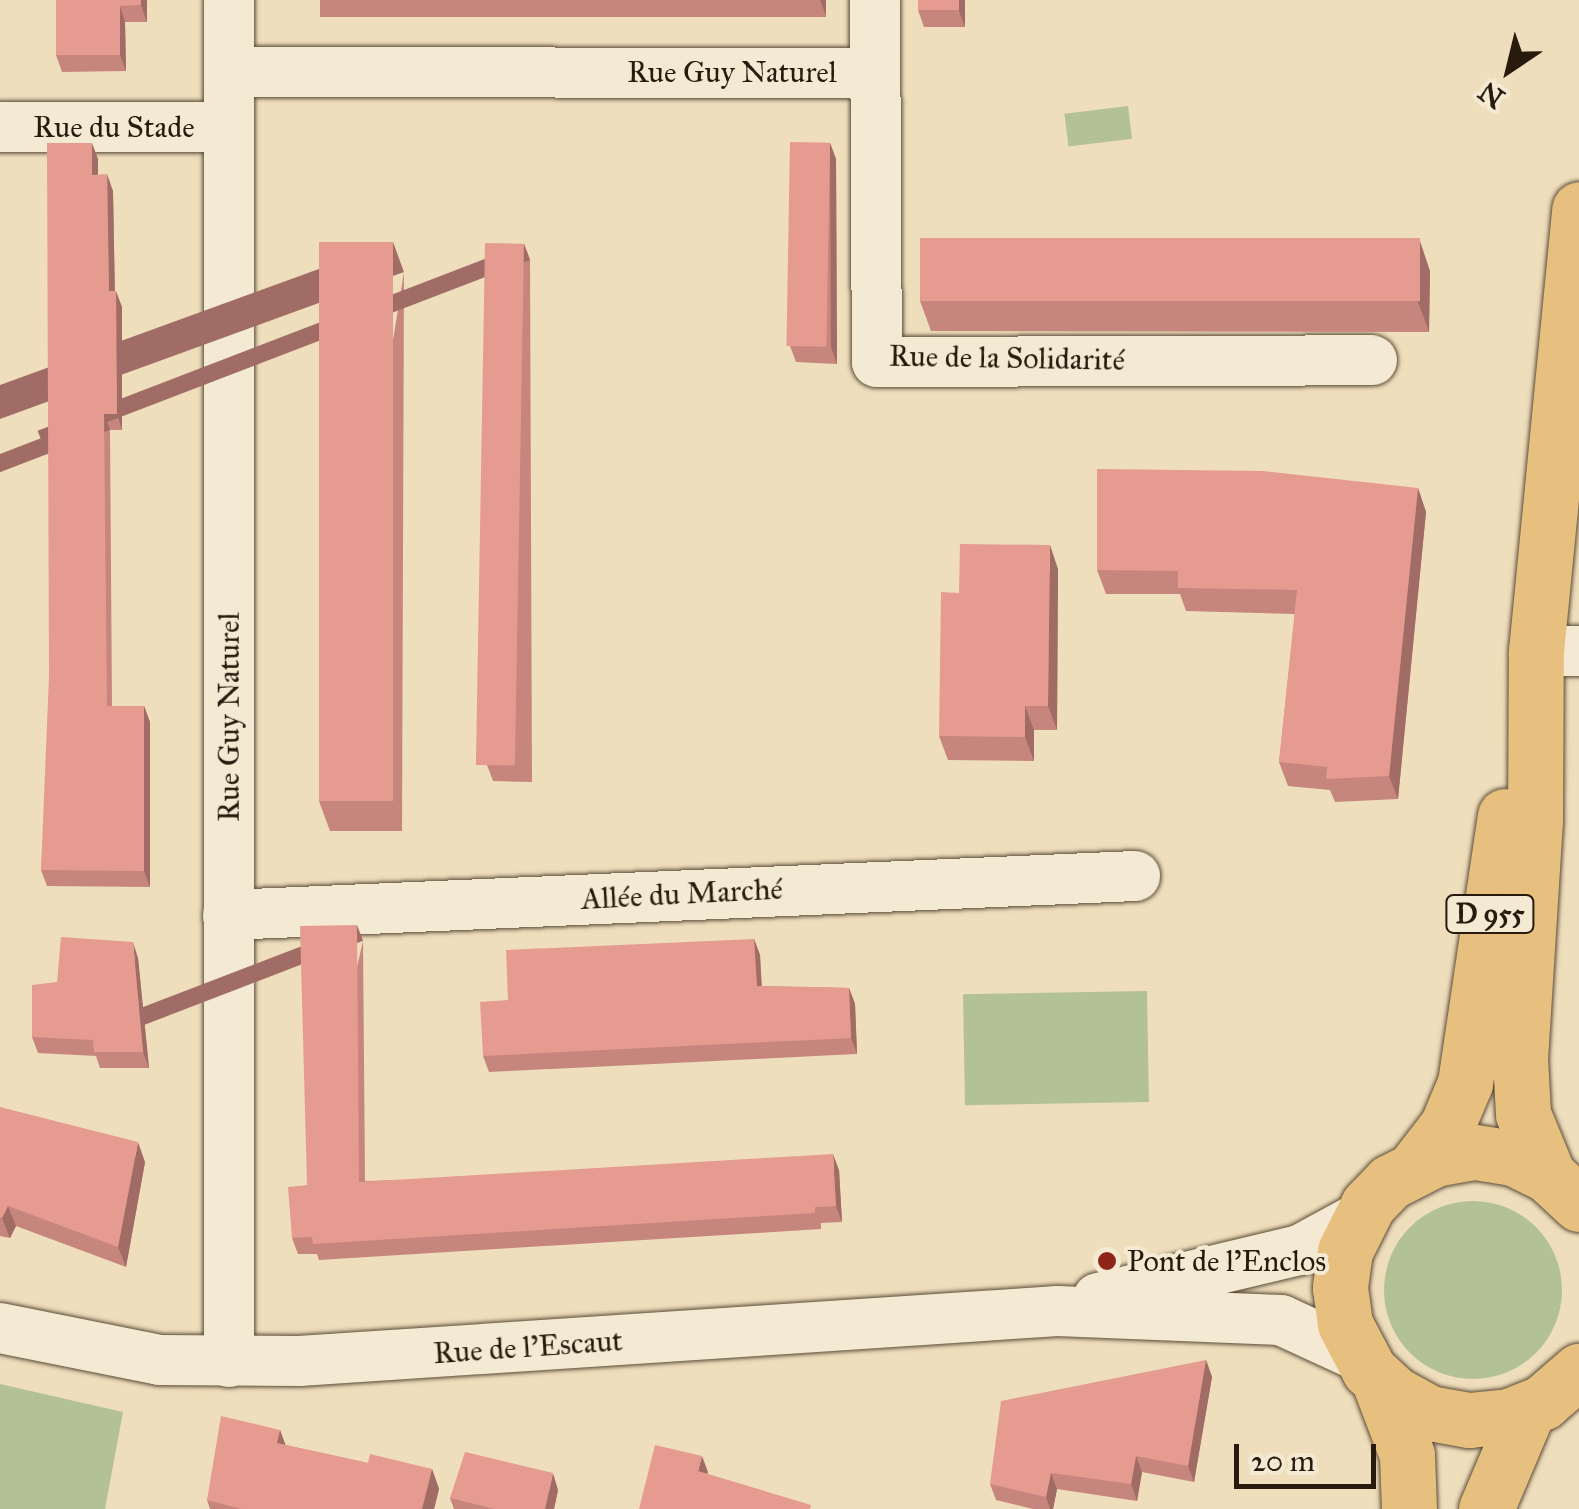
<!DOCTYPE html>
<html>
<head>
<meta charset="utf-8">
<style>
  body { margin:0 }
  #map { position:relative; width:1579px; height:1509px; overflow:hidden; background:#eedebb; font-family:"IM FELL Great Primer",serif }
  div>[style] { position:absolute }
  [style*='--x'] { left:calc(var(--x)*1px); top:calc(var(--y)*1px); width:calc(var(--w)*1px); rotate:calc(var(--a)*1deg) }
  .green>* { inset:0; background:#b2c295; transform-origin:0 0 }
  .round { border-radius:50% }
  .roads { filter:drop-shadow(0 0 2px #5a4b38) drop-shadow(0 0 2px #5a4b38) }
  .street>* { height:50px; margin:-25px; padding:0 25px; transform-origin:25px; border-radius:25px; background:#f4ead3 }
  .primary>* { height:55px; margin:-27.5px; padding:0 27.5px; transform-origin:27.5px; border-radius:27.5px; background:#e7bf7e }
  .wall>* { inset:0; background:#c6857d; transform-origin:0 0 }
  .shaded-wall>* { inset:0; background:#a16c66; transform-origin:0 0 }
  .building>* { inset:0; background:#e69b91; transform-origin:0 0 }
  .dots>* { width:28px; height:28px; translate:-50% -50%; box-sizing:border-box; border:5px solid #f4ead3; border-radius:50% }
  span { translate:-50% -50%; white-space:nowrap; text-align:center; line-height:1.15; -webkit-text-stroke:8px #f4ead3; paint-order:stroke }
  .shield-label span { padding:2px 8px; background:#f4ead3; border:2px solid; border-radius:8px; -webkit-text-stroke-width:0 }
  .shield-label { font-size:28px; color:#281a0d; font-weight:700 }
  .street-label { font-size:30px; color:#281a0d }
  .poi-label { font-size:30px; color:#281a0d }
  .left { translate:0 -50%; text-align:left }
  .north { position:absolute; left:1459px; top:20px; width:100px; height:100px; -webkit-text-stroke:8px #f4ead3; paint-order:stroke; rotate:215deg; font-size:28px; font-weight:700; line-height:40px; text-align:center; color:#281a0d }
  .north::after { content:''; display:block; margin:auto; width:35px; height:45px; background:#281a0d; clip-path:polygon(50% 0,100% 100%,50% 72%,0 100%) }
  .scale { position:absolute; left:1234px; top:1444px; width:142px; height:45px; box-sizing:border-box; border:5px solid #281a0d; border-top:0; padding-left:12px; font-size:30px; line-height:35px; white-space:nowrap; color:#281a0d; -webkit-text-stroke:8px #f4ead3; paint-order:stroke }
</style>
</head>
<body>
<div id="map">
  <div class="green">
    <i style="left:1128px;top:106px;width:33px;height:64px;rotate:83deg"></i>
    <i style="left:1147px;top:991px;width:111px;height:184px;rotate:89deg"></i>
    <i class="round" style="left:1384px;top:1201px;width:178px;height:178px"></i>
    <i style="clip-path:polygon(0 1384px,123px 1412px,105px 1509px,0 1509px)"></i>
  </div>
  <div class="roads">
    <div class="street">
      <i style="--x:875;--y:0;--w:362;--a:89.7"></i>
      <i style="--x:877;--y:362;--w:495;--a:-0.2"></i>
      <i style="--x:229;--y:72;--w:646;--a:0.09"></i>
      <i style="--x:0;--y:127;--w:229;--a:0"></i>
      <i style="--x:1536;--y:651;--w:43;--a:0"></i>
      <i style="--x:228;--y:915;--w:908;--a:-2.46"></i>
      <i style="--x:1098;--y:1298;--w:208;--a:-13.4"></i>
      <i style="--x:1300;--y:1250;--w:67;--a:-28.5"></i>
      <i style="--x:0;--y:1328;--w:163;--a:11.3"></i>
      <i style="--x:160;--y:1360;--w:139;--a:0.4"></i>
      <i style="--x:299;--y:1361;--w:760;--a:-3.77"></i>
      <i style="--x:1057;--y:1311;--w:224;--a:2.3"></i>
      <i style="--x:1281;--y:1320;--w:88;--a:24.8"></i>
      <i style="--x:229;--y:1362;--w:1362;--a:-90"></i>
    </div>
    <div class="primary">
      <i style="--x:1416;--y:1166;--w:51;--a:-52.2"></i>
      <i style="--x:1447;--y:1126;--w:47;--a:-67.3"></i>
      <i style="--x:1465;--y:1083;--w:270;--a:-81.5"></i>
      <i style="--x:1548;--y:1175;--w:66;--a:-112.3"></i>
      <i style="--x:1523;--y:1114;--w:55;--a:-93.1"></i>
      <i style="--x:1520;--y:1059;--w:239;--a:-86.4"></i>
      <i style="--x:1535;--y:820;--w:169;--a:-89.7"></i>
      <i style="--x:1536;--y:651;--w:444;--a:-84.4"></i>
      <i style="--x:1579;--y:1204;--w:42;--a:-136.9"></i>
      <i style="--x:1548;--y:1175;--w:39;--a:-154"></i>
      <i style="--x:1513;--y:1158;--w:39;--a:-171"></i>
      <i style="--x:1474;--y:1152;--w:40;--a:170"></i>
      <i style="--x:1435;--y:1159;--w:51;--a:152.9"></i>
      <i style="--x:1390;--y:1182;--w:32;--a:134"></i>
      <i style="--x:1368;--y:1205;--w:51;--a:116.6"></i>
      <i style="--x:1345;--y:1251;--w:37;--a:98"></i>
      <i style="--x:1340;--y:1288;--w:36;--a:82"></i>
      <i style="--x:1345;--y:1324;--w:52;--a:62.4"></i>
      <i style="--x:1369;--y:1370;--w:35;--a:43"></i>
      <i style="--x:1395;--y:1394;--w:39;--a:29"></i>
      <i style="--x:1429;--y:1413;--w:41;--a:9.9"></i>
      <i style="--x:1469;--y:1420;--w:40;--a:-5.7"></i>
      <i style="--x:1509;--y:1416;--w:37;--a:-22"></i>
      <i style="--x:1543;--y:1402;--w:48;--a:-40.7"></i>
      <i style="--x:1379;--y:1381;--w:79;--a:69.3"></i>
      <i style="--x:1407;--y:1455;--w:54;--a:87.9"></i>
      <i style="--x:1486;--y:1509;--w:108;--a:-67"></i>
    </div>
  </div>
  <div class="wall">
    <i style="clip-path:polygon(56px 0,147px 0,147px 22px,125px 22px,126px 71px,62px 72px,56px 55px)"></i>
    <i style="left:320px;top:0;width:506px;height:17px"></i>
    <i style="clip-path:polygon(965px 0,965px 27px,924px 27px,918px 10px)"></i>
    <i style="clip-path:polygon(830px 143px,836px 159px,837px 364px,796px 362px,790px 346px)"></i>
    <i style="clip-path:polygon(98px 159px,98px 175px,113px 191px,115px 291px,122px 307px,122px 430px,110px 430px,112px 706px,144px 706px,150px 722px,150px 887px,47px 886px,41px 870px)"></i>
    <i style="clip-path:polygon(524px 244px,530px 260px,532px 782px,493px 781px,487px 765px)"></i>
    <i style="clip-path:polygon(1430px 271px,1429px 332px,931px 331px,920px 301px)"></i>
    <i style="clip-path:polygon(404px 272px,402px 831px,330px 831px,319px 801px)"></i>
    <i style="clip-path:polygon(1418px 488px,1426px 512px,1398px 799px,1335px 802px,1330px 790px,1288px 786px,1279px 762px,1295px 614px,1186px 611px,1180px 594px,1106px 594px,1097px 570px)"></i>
    <i style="clip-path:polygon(1058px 569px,1057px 730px,1034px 730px,1034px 761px,948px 760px,939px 736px,959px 593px)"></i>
    <i style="clip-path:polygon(754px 939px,760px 955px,762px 986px,849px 988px,855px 1004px,857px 1054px,489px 1072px,483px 1056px)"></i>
    <i style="clip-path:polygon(363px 941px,365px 1181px,839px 1170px,842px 1222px,821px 1223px,821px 1229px,319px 1260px,317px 1254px,298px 1254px,292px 1238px,307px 1185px)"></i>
    <i style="clip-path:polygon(138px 958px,149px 1068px,100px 1068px,96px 1056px,38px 1053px,32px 1037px,57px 982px)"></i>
    <i style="clip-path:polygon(0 1107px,145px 1162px,126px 1267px,16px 1226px,10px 1238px,0 1236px)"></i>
    <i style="clip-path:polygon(1206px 1360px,1212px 1377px,1194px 1482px,1142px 1472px,1137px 1501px,1057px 1489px,1053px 1509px,1033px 1509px,996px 1500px,990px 1484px)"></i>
    <i style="clip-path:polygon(280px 1430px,285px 1445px,368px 1463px,432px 1469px,439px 1489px,434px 1509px,210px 1509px,207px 1500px)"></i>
    <i style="clip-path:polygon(558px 1490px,554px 1509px,454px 1509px,450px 1498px)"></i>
  </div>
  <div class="shaded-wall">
    <i style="clip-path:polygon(141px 0,147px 0,147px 22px,141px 5px)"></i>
    <i style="clip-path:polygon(820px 0,826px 0,826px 16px)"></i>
    <i style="clip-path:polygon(959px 0,965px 0,965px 27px,959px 11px)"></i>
    <i style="clip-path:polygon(120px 6px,125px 22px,126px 71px,120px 55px)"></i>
    <i style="clip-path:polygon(92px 143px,98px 159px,98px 191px,92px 175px)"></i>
    <i style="clip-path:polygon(830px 143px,836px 159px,837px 364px,831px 347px)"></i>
    <i style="clip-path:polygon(107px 174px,113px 191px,115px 307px,109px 291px)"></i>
    <i style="clip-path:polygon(1420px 241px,1430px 271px,1429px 332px,1418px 302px)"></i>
    <i style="left:393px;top:242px;width:32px;height:559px;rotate:70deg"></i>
    <i style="left:524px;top:244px;width:17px;height:521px;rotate:69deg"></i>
    <i style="clip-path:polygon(116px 291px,122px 307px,122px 430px,117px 414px)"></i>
    <i style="left:104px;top:414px;width:17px;height:292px;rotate:69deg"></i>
    <i style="clip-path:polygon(1418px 488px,1426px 512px,1398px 799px,1389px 776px)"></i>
    <i style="clip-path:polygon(1050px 545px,1058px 569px,1057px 730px,1048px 706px)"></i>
    <i style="clip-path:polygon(144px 706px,150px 722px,150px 887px,144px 871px)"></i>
    <i style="clip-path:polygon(1025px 706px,1034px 730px,1034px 761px,1025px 737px)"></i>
    <i style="left:357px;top:925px;width:17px;height:257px;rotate:69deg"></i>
    <i style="clip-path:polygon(754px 939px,760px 955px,762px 1002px,757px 986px)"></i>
    <i style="clip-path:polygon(133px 942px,138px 958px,149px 1068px,143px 1052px)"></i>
    <i style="clip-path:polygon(849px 988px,855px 1004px,857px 1054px,851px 1038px)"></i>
    <i style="clip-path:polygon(138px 1142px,145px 1162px,126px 1267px,118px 1247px)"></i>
    <i style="clip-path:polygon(833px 1154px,839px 1170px,842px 1222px,836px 1206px)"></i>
    <i style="clip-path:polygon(8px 1206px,16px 1226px,10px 1238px,2px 1218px)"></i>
    <i style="clip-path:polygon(1206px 1360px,1212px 1377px,1194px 1482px,1188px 1466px)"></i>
    <i style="clip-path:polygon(280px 1430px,287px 1449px,277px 1443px)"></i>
    <i style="clip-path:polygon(702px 1456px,708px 1472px,704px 1486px,698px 1471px)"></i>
    <i style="clip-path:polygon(1136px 1456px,1142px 1472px,1137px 1501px,1131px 1484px)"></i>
    <i style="clip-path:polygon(432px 1469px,439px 1489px,434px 1509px,422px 1509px)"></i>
    <i style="clip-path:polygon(553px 1473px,558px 1490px,554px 1509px,545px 1509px)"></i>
    <i style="clip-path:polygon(1051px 1473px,1057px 1489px,1053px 1509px,1050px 1509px,1046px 1497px)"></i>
  </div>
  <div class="building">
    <i style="clip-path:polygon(56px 0,141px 0,141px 5px,120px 6px,120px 55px,56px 55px)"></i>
    <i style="left:918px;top:0;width:41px;height:10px"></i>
    <i style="left:790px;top:142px;width:40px;height:204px;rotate:1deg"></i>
    <i style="clip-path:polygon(47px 143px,92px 143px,92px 175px,107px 174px,109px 291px,116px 291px,117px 414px,104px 414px,107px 706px,144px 706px,144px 871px,41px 870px,49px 676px)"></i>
    <i style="left:920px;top:238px;width:500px;height:63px"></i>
    <i style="left:393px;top:242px;width:559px;height:74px;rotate:90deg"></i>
    <i style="left:485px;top:243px;width:39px;height:522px;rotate:1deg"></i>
    <i style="clip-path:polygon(1097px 469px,1263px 471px,1418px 488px,1389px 776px,1326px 779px,1327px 767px,1279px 762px,1297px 590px,1178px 588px,1178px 571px,1097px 570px)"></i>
    <i style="clip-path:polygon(960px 544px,1050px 545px,1048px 706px,1025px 706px,1025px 737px,939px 736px,941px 592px,959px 593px)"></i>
    <i style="clip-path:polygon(357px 925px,359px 1182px,833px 1154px,836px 1206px,815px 1207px,815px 1213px,313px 1244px,312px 1237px,292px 1238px,288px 1187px,307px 1185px,300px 926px)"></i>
    <i style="clip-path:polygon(61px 937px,133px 942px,143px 1052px,94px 1052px,93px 1040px,32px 1037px,32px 985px,57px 982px)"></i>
    <i style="clip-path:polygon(754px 939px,757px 986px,849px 988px,851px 1038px,483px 1056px,480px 1002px,508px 1000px,506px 950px)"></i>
    <i style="clip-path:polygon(0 1107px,138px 1142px,118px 1247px,8px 1206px,2px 1218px,0 1217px)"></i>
    <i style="clip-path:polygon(1206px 1360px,1188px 1466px,1136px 1456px,1131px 1484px,1051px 1473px,1046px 1497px,990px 1484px,1001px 1401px)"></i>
    <i style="clip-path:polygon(221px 1416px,280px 1430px,277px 1443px,368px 1463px,370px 1454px,432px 1469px,422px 1509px,241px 1509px,207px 1500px)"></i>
    <i style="clip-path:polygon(655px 1445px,702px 1456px,698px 1471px,811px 1505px,810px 1509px,639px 1509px)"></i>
    <i style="clip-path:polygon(465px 1452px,553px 1473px,545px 1509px,495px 1509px,450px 1498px)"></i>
  </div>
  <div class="dots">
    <i style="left:1107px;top:1261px;background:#8f2418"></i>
  </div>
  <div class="shield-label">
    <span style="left:1490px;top:914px">D 955</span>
  </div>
  <div class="street-label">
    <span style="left:732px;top:72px">Rue Guy Naturel</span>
    <span style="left:114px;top:127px">Rue du Stade</span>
    <span style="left:1007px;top:358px;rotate:1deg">Rue de la Solidarité</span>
    <span style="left:229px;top:717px;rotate:-90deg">Rue Guy Naturel</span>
    <span style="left:682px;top:894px;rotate:-3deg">Allée du Marché</span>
    <span style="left:528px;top:1347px;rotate:-4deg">Rue de l'Escaut</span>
  </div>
  <div class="poi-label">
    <span class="left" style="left:1127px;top:1261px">Pont de l'Enclos</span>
  </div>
  <div class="north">N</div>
  <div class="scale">20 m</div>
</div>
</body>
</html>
